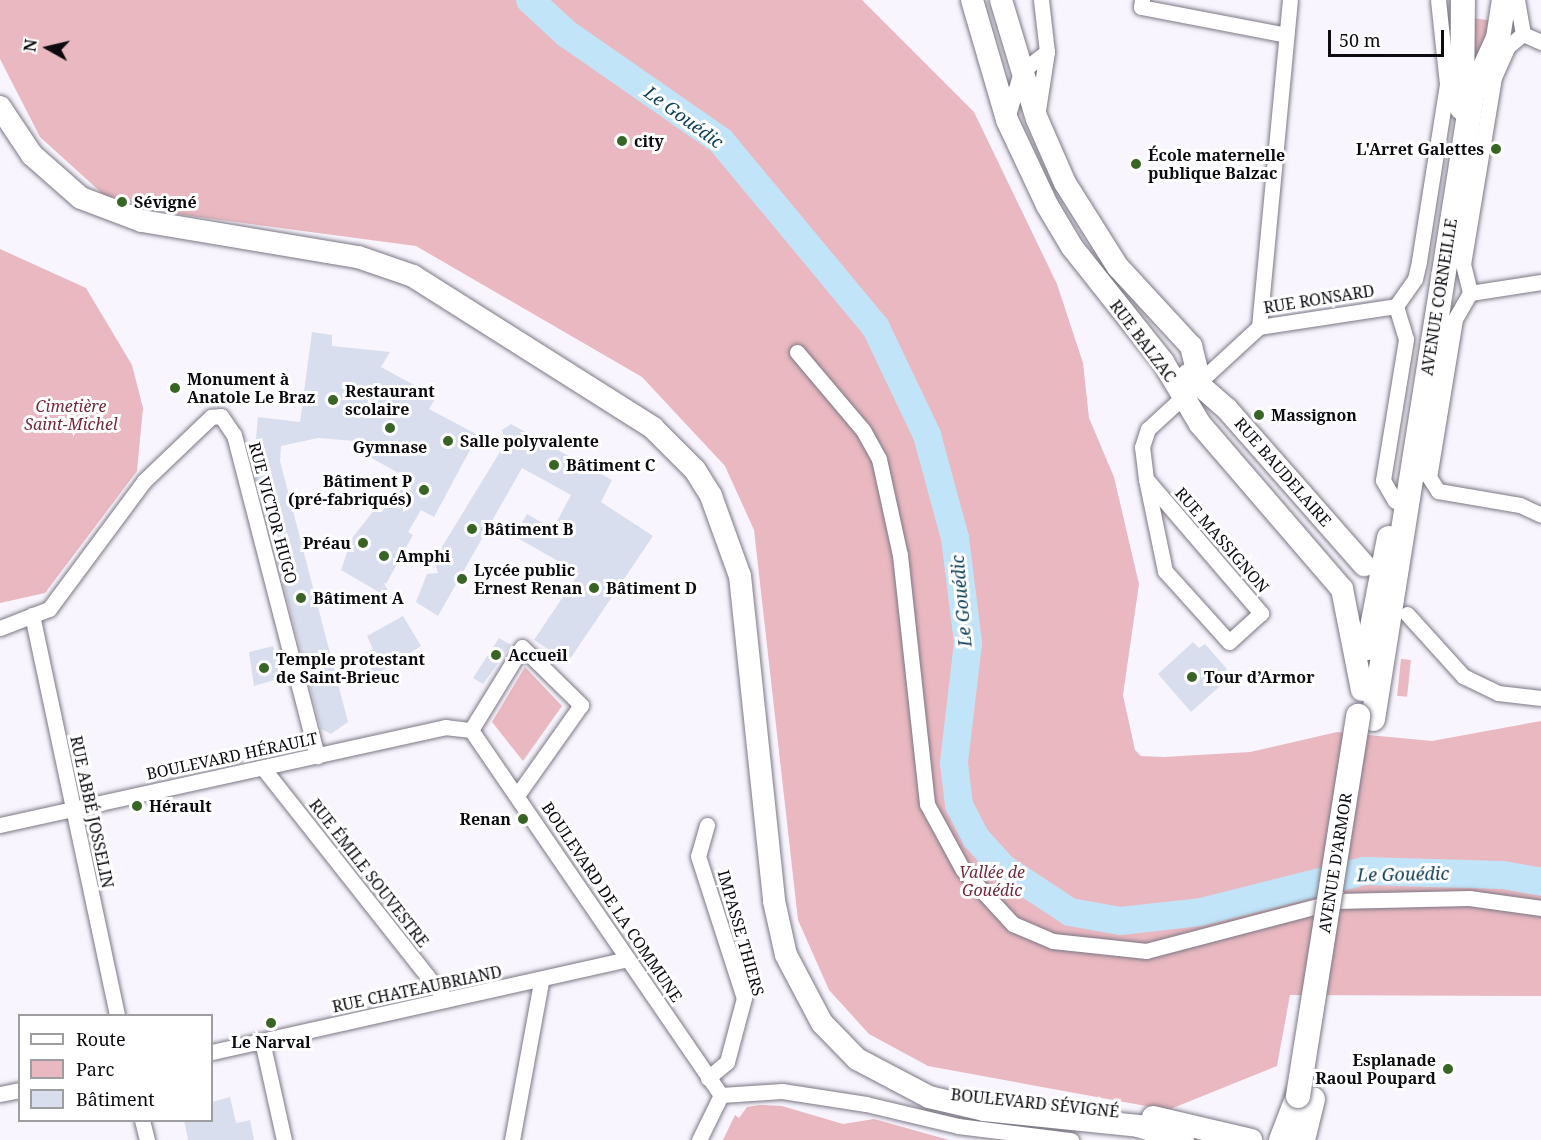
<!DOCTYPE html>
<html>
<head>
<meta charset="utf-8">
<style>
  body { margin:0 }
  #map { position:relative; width:1541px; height:1140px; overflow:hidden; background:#f8f5fe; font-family:"Noto Serif",serif }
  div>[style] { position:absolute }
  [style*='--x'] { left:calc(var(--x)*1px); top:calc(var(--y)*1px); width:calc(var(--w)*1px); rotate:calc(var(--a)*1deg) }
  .green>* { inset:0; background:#e9b8c0; transform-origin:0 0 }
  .river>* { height:28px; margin:-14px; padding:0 14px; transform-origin:14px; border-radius:14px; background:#c2e4f9 }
  .building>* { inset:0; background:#d8deed }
  .roads { filter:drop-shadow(0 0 2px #7c7784) drop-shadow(0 0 2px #7c7784) }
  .street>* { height:15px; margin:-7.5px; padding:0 7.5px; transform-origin:7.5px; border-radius:7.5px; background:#fff }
  .secondary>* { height:22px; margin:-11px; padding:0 11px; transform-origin:11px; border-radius:11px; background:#fff }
  .primary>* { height:24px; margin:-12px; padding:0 12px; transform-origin:12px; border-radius:12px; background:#fff }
  .bridges { filter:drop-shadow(0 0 2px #7c7784) drop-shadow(0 0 2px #7c7784) }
  .primary-bridge>* { height:24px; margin:-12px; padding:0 12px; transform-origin:12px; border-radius:12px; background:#fff }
  .dots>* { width:16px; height:16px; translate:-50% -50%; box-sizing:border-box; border:3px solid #fff; border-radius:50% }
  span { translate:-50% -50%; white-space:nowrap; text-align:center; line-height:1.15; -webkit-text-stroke:6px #fff; paint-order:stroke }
  .poi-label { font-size:16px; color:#0d0b10; font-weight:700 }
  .left { translate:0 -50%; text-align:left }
  .right { translate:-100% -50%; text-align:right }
  .street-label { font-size:16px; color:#0d0b10 }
  .park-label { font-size:16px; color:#73283b; font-style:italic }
  .water-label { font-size:18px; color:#103f57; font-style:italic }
  .legend { position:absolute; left:18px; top:1014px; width:195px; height:108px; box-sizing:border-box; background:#fff; border:2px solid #9e9d9f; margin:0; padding:8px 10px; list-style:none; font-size:18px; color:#0d0b10 }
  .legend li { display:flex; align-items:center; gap:12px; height:30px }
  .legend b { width:30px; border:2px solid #9e9d9f }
  .north { position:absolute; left:18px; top:18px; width:60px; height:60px; -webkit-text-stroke:4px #fff; paint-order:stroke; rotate:278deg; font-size:16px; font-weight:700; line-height:24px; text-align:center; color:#0d0b10 }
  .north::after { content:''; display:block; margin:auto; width:21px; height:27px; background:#0d0b10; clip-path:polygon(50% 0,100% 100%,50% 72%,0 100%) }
  .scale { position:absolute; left:1328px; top:30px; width:116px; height:27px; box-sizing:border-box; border:3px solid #0d0b10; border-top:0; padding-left:8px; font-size:18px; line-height:21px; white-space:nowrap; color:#0d0b10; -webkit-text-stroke:4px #fff; paint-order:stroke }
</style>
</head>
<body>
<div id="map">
  <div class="green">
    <i style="clip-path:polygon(0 0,862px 0,974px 112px,1057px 284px,1083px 363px,1089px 418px,1114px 477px,1139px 584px,1123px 695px,1135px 750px,1141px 756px,1164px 757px,1250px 752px,1337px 732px,1432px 741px,1541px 721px,1541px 996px,1290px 995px,1277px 1066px,1168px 1110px,928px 1066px,869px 1034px,829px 990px,798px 920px,754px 530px,725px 466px,642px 377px,416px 246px,176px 214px,104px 195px,40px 137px,0 59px)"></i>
    <i style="clip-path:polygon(1467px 17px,1493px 21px,1474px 62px)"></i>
    <i style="clip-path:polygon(0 249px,86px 288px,132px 365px,143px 408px,137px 471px,45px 593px,0 603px)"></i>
    <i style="left:1401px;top:659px;width:10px;height:37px;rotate:6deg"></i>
    <i style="clip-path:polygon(525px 667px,562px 706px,523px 761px,492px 722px)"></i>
    <i style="clip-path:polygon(760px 1105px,782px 1106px,843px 1124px,874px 1119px,949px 1140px,723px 1140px,735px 1115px,739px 1118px,747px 1107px)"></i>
  </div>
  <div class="river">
    <i style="--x:530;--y:0;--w:50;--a:42.6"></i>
    <i style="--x:567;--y:34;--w:188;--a:34.8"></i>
    <i style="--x:721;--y:141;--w:243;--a:50.3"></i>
    <i style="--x:876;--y:328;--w:119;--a:64.5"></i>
    <i style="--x:927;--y:435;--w:107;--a:74.8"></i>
    <i style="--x:955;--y:538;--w:106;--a:82.9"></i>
    <i style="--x:968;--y:643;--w:121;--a:96.7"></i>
    <i style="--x:954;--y:763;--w:42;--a:83.2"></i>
    <i style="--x:959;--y:805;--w:37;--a:63"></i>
    <i style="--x:976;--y:838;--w:40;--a:48"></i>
    <i style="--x:1003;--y:868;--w:80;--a:33.3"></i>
    <i style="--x:1070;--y:912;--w:51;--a:10.2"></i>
    <i style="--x:1120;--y:921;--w:81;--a:-6.3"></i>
    <i style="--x:1201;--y:912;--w:168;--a:-14.1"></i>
    <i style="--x:1364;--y:871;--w:139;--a:1.6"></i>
    <i style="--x:1503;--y:875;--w:39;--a:10"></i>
  </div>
  <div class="building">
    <i style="clip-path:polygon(312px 332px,332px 335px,332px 346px,390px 352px,381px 367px,436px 397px,429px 409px,478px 435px,434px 517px,421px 510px,408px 532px,413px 535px,386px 584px,383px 582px,394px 601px,341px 570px,352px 538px,375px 509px,382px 512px,402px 475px,352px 447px,355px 441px,318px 438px,281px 446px,280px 461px,348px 722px,331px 734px,321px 729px,253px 468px,258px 417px,300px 422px)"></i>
    <i style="clip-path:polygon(511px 424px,612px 480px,601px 502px,653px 536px,568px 662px,534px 640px,579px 573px,514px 536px,527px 514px,553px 529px,571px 495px,522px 468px,438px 616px,416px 602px,427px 574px,438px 573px,434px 560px,506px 442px,502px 430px)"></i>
    <i style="clip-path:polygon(403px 616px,421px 646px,374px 676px,362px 654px,373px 649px,367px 636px)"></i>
    <i style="clip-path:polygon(499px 638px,511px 645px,483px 684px,473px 678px)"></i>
    <i style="clip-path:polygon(1193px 642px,1199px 648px,1205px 644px,1227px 669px,1222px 674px,1227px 680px,1191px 712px,1158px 674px)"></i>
    <i style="clip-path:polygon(273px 646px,281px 678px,254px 686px,249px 652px)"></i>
    <i style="clip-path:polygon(230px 1097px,236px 1123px,250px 1120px,254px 1140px,188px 1140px,184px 1120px,212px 1120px,212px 1102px)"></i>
  </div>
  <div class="roads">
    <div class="street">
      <i style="--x:1142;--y:0;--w:7;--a:98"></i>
      <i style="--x:1141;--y:7;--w:148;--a:10.9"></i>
      <i style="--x:1517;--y:0;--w:35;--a:80"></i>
      <i style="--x:1523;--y:34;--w:19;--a:141"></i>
      <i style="--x:1508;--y:46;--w:34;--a:114"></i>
      <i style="--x:1494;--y:77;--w:190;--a:99.4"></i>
      <i style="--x:1463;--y:264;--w:30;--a:76"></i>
      <i style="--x:1470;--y:293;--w:30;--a:120"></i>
      <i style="--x:1455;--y:319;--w:160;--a:99.3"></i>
      <i style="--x:1429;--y:477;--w:17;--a:57"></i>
      <i style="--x:1438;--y:491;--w:83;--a:9.7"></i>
      <i style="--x:1520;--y:505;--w:23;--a:25"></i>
      <i style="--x:1523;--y:34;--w:20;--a:24"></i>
      <i style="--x:1038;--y:110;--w:59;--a:-81.2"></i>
      <i style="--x:1047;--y:52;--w:52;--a:-96.6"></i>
      <i style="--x:1007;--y:118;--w:48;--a:-73.1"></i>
      <i style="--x:1021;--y:72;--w:33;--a:-38"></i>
      <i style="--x:1470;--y:293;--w:72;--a:-8.8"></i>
      <i style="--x:1259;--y:327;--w:328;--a:-84.6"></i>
      <i style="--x:797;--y:352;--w:102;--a:49.8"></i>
      <i style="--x:863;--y:430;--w:33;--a:61"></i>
      <i style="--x:879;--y:459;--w:98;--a:77.7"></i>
      <i style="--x:900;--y:555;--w:250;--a:83.8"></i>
      <i style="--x:927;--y:804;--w:75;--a:61.4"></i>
      <i style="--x:963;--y:870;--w:74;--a:47.2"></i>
      <i style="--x:1013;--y:924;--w:43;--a:23"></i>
      <i style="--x:1053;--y:941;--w:94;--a:6.1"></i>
      <i style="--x:1146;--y:951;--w:196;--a:-14.7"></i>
      <i style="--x:1336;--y:901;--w:133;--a:-1.3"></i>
      <i style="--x:1469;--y:898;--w:73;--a:7.9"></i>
      <i style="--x:1146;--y:479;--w:177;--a:49.4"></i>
      <i style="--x:1261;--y:613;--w:43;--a:137.8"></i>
      <i style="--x:1229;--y:642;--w:96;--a:-132"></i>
      <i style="--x:1165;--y:571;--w:94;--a:-101.7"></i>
      <i style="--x:1146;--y:479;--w:32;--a:-97"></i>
      <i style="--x:1142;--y:447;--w:19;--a:-72"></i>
      <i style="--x:1148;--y:429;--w:151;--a:-42.6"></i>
      <i style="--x:1259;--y:327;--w:139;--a:-8.7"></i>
      <i style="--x:1395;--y:501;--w:24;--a:-120"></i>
      <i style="--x:1383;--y:480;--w:143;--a:-80.7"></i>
      <i style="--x:1406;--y:339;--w:34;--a:-107"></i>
      <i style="--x:1396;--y:306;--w:33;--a:-55"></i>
      <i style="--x:1415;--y:279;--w:18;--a:-77"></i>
      <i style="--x:1419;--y:261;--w:179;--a:-81"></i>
      <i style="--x:1447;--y:84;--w:84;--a:-96.1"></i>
      <i style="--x:1407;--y:614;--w:84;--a:47.9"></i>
      <i style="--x:1463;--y:676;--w:39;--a:26"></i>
      <i style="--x:1498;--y:693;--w:43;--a:6.6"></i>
      <i style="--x:32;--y:615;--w:410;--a:78"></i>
      <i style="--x:0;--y:628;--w:53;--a:-21.2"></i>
      <i style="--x:49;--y:609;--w:159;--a:-53.4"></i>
      <i style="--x:144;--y:481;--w:93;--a:-43.7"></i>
      <i style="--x:211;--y:417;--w:10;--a:-6"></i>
      <i style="--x:221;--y:416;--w:23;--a:56"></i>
      <i style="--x:234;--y:435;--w:332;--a:75.5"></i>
      <i style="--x:471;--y:730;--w:442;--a:55.6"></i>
      <i style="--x:471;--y:730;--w:97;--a:-58.4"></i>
      <i style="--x:522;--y:647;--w:83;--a:44.5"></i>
      <i style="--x:581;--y:705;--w:109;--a:125.3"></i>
      <i style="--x:263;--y:768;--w:295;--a:51.7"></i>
      <i style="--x:0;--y:825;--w:456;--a:-12.4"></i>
      <i style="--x:445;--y:727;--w:26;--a:7"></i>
      <i style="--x:707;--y:825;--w:32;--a:106"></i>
      <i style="--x:698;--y:856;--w:149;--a:72.1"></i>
      <i style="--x:744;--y:998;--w:66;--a:104.9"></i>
      <i style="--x:727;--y:1062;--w:25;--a:140"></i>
      <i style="--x:262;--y:1041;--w:101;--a:77.5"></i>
      <i style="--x:212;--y:1052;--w:426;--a:-12.6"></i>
      <i style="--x:0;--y:1094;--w:20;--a:-11"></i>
      <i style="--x:721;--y:1095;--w:61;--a:-3.8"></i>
      <i style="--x:782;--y:1091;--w:85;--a:8.8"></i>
      <i style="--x:866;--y:1104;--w:95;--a:13.4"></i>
      <i style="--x:958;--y:1126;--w:114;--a:7.1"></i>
      <i style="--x:142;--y:1120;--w:21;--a:76"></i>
      <i style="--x:512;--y:1140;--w:161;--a:-79.6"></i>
      <i style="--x:699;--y:1140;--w:50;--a:-63.9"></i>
    </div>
    <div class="secondary">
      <i style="--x:972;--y:0;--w:125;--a:73.7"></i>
      <i style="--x:1007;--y:120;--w:94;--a:64.8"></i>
      <i style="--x:1047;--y:205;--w:49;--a:59.2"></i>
      <i style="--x:1072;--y:247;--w:147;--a:51.6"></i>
      <i style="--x:1163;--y:362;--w:72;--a:59.2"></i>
      <i style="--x:1200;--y:424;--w:218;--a:49.3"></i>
      <i style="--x:1342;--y:589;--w:103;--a:78.8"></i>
      <i style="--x:1001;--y:0;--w:124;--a:73.2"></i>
      <i style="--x:1037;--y:119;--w:70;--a:66.4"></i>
      <i style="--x:1065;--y:183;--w:99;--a:57.8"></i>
      <i style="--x:1118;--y:267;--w:108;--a:47.3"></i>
      <i style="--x:1191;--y:346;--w:36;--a:76"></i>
      <i style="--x:0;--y:107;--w:58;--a:56.3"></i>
      <i style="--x:32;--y:155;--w:65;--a:41.3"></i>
      <i style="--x:81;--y:198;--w:65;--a:20.7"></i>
      <i style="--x:142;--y:221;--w:219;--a:9.5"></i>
      <i style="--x:358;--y:257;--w:58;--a:19.1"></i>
      <i style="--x:413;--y:276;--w:284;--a:32.3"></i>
      <i style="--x:653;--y:428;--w:59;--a:45"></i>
      <i style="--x:695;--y:470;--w:31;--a:58"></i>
      <i style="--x:711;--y:496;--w:85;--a:70.1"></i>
      <i style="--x:740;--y:576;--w:327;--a:84"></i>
      <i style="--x:774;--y:901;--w:55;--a:77.5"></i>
      <i style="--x:786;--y:955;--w:77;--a:62.1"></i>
      <i style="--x:822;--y:1023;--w:50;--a:45.8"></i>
      <i style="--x:857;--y:1059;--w:81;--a:27.8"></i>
      <i style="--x:929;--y:1097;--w:57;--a:13.3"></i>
      <i style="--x:984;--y:1110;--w:155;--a:5.9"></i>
      <i style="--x:1138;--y:1126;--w:47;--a:17.3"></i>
      <i style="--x:1188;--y:375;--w:52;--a:41.1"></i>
      <i style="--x:1227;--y:409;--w:208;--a:48.7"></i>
      <i style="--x:1153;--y:1117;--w:101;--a:13.2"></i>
    </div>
    <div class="primary">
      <i style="--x:1462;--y:108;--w:108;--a:-89.5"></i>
      <i style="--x:1368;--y:648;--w:112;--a:-79.2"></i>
      <i style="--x:1373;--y:719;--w:632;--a:-80.98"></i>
      <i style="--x:1472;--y:95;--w:63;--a:-65.5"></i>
      <i style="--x:1498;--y:38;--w:38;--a:-81"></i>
      <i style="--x:1281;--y:1140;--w:47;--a:-68.9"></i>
      <i style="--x:1303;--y:1140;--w:42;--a:-76.3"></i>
    </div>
  </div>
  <div class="bridges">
    <div class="primary-bridge">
      <i style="--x:1298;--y:1096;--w:385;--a:-81"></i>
    </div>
  </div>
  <div class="dots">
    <i style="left:622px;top:141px;background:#386524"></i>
    <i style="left:1496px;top:149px;background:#386524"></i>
    <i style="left:1136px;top:164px;background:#386524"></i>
    <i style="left:122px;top:202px;background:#386524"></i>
    <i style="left:175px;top:388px;background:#386524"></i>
    <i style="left:333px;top:400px;background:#386524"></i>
    <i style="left:1259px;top:415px;background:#386524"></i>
    <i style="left:390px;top:428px;background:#386524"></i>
    <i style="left:448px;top:441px;background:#386524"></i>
    <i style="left:554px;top:465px;background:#386524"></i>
    <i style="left:424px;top:490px;background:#386524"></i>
    <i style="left:472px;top:529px;background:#386524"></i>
    <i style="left:363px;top:543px;background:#386524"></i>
    <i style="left:384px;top:556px;background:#386524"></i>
    <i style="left:462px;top:579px;background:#386524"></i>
    <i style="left:594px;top:588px;background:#386524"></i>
    <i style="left:301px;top:598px;background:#386524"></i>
    <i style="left:496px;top:655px;background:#386524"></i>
    <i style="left:264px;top:668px;background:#386524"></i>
    <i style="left:1192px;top:677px;background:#386524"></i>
    <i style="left:137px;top:806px;background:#386524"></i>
    <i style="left:523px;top:819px;background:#386524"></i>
    <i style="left:271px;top:1023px;background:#386524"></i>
    <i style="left:1448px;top:1069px;background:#386524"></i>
  </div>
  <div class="poi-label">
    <span class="left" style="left:634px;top:141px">city</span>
    <span class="right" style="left:1484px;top:149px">L'Arret Galettes</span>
    <span class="left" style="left:1148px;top:164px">École maternelle<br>publique Balzac</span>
    <span class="left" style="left:134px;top:202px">Sévigné</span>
    <span class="left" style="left:187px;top:388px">Monument à<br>Anatole Le Braz</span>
    <span class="left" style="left:345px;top:400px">Restaurant<br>scolaire</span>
    <span class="left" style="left:1271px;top:415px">Massignon</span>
    <span class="left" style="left:460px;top:441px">Salle polyvalente</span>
    <span style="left:390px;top:447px">Gymnase</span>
    <span class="left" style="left:566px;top:465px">Bâtiment C</span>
    <span class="right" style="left:412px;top:490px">Bâtiment P<br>(pré-fabriqués)</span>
    <span class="left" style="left:484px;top:529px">Bâtiment B</span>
    <span class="right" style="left:351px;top:543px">Préau</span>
    <span class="left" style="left:396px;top:556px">Amphi</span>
    <span class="left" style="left:474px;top:579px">Lycée public<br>Ernest Renan</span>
    <span class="left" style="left:606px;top:588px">Bâtiment D</span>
    <span class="left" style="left:313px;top:598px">Bâtiment A</span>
    <span class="left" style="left:508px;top:655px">Accueil</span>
    <span class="left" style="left:276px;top:668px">Temple protestant<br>de Saint-Brieuc</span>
    <span class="left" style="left:1204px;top:677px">Tour d’Armor</span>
    <span class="left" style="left:149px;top:806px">Hérault</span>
    <span class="right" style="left:511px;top:819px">Renan</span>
    <span style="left:271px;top:1042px">Le Narval</span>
    <span class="right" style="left:1436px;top:1069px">Esplanade<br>Raoul Poupard</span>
  </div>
  <div class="street-label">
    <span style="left:1439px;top:297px;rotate:-81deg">AVENUE CORNEILLE</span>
    <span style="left:1319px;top:299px;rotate:-9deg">RUE RONSARD</span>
    <span style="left:1143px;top:341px;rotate:53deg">RUE BALZAC</span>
    <span style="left:1283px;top:472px;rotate:49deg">RUE BAUDELAIRE</span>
    <span style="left:273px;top:513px;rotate:75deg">RUE VICTOR HUGO</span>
    <span style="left:1222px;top:540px;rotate:49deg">RUE MASSIGNON</span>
    <span style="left:232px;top:756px;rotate:-12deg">BOULEVARD HÉRAULT</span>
    <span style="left:92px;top:812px;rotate:78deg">RUE ABBÉ JOSSELIN</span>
    <span style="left:1335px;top:863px;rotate:-81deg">AVENUE D'ARMOR</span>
    <span style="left:369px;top:873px;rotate:52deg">RUE ÉMILE SOUVESTRE</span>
    <span style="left:612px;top:902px;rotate:56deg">BOULEVARD DE LA COMMUNE</span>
    <span style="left:741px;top:933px;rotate:74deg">IMPASSE THIERS</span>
    <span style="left:417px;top:989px;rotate:-12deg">RUE CHATEAUBRIAND</span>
    <span style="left:1035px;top:1103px;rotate:6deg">BOULEVARD SÉVIGNÉ</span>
  </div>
  <div class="park-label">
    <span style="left:71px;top:415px">Cimetière<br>Saint-Michel</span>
    <span style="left:992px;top:881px">Vallée de<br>Gouédic</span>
  </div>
  <div class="water-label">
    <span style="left:684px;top:117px;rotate:36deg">Le Gouédic</span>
    <span style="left:961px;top:601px;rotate:-95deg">Le Gouédic</span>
    <span style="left:1403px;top:874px;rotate:-1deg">Le Gouédic</span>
  </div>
  <ul class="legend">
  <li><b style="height:8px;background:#fff"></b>Route</li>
  <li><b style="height:16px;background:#e9b8c0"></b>Parc</li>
  <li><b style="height:16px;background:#d8deed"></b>Bâtiment</li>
  </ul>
  <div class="north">N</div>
  <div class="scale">50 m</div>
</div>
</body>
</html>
